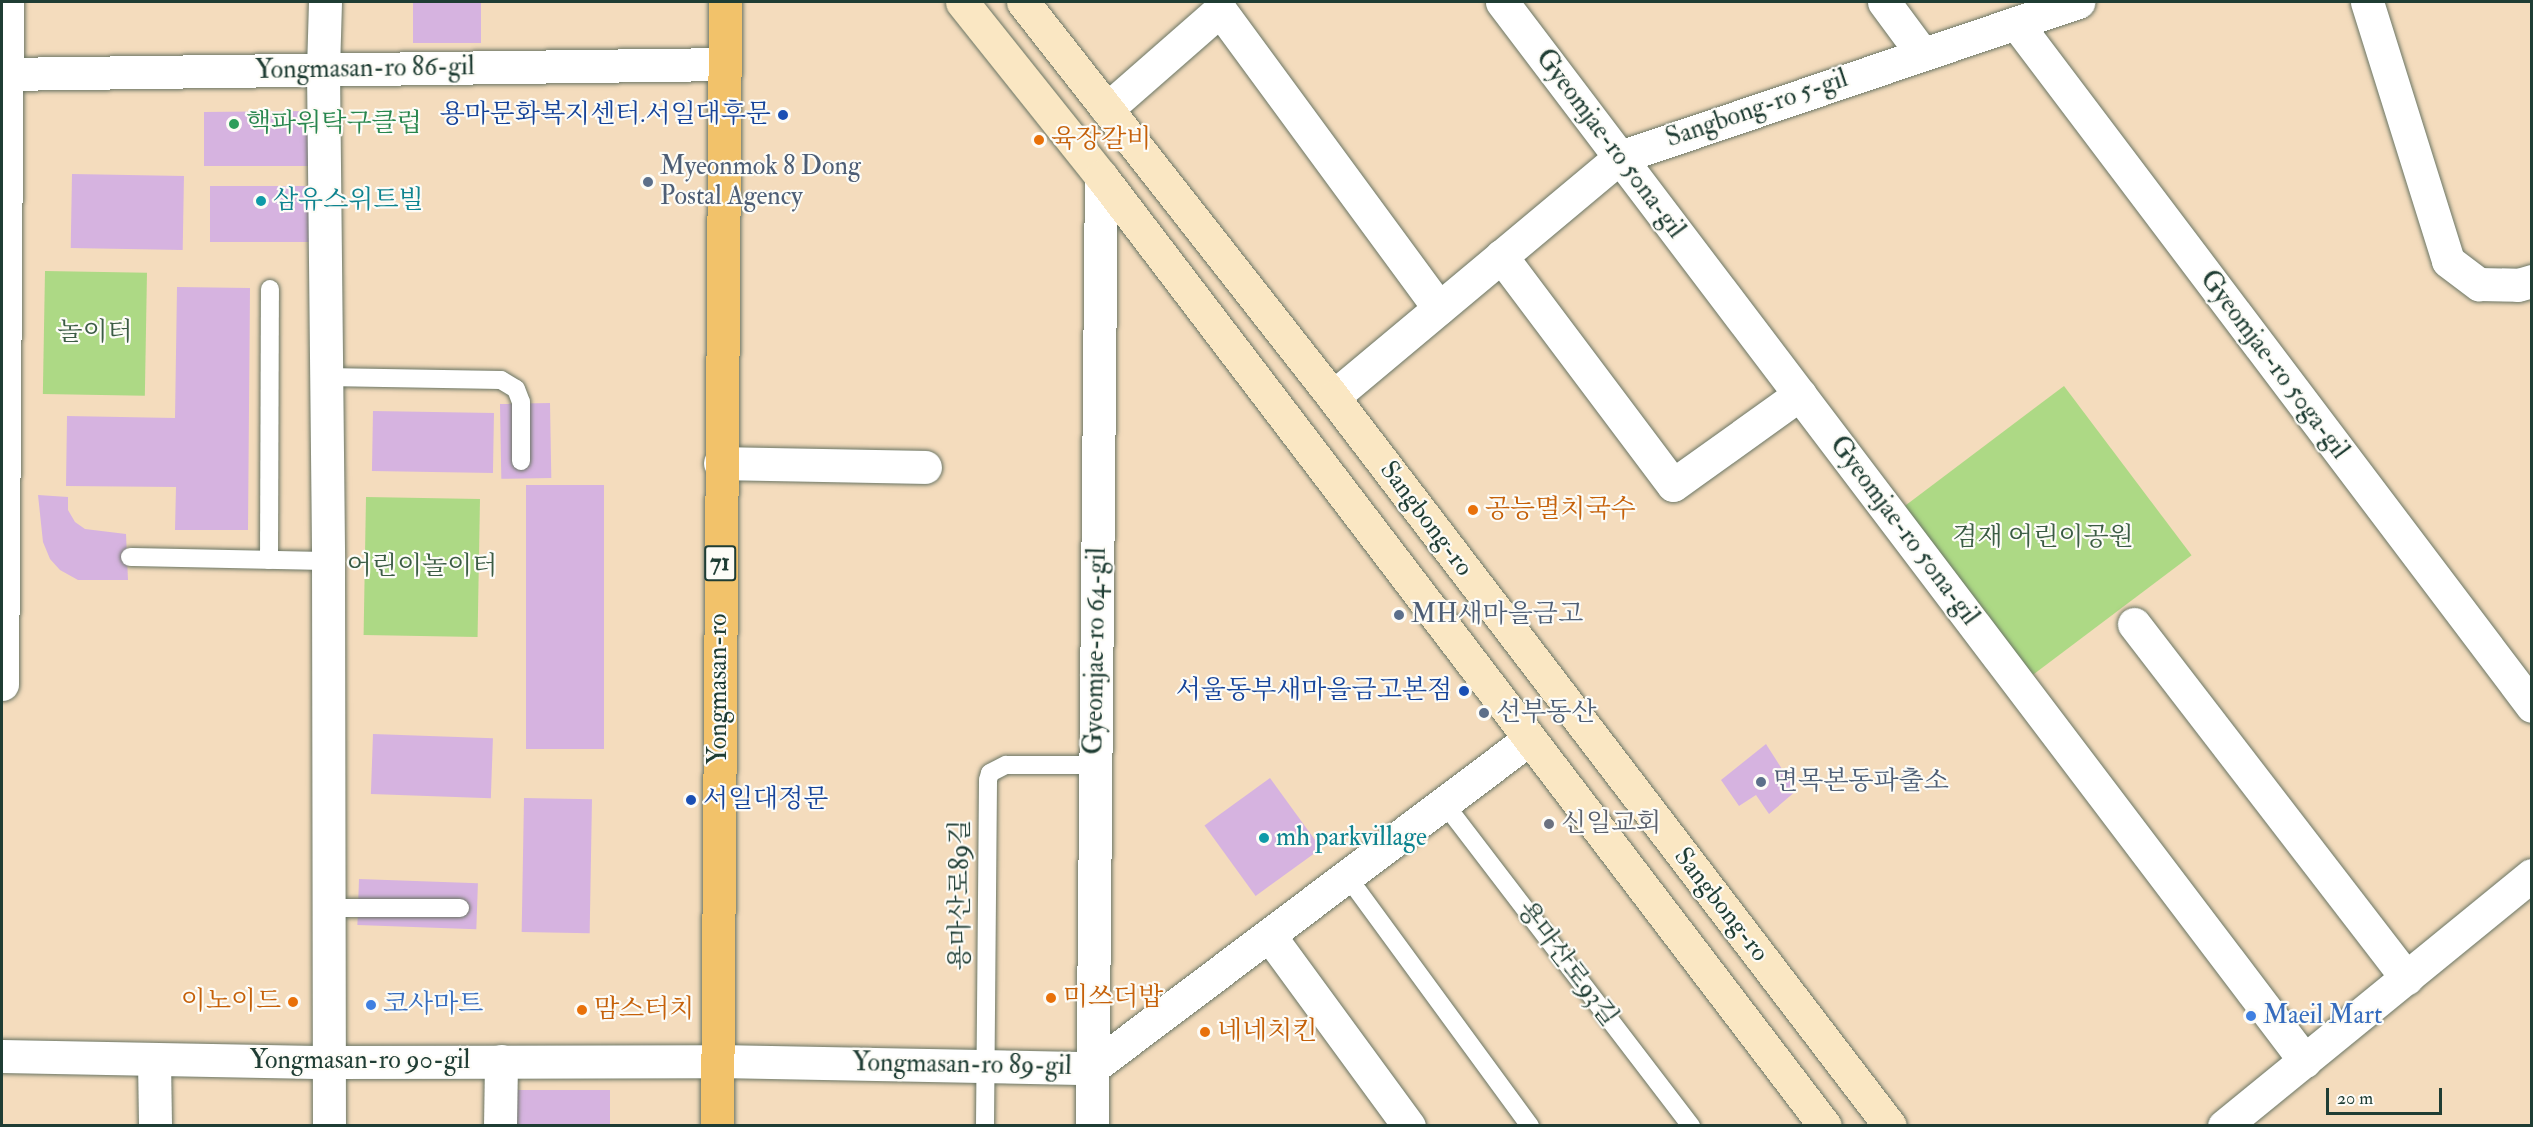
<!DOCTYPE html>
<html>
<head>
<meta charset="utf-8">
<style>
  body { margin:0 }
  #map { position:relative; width:2533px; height:1127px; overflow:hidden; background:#f4dcbd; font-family:"IM FELL Double Pica","Noto Serif KR",serif }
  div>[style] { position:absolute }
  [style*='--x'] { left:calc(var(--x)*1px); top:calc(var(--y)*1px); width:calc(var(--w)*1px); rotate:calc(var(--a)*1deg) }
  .green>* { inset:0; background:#add985; transform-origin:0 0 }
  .building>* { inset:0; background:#d6b3e0; transform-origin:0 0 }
  .roads { filter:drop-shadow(0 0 2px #6a7564) drop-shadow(0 0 2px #6a7564) }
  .service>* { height:18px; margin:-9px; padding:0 9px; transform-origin:9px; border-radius:9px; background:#fff }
  .minor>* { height:33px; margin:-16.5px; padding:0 16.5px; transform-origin:16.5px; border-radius:16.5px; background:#fff }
  .secondary>* { height:33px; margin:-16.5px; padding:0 16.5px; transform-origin:16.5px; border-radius:16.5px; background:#fae7c3 }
  .primary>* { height:33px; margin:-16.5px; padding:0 16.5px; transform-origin:16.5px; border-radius:16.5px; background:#f2c26a }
  .dots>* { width:16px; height:16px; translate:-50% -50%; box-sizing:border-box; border:3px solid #fdfcf7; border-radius:50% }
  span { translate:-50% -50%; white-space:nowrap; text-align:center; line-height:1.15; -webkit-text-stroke:4.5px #fdfcf7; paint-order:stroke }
  .shield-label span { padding:2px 4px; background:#fdfcf7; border:2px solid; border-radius:4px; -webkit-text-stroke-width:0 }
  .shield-label { font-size:24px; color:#1f3d34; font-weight:700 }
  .street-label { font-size:26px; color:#1f3d34 }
  .transit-label { font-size:26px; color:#164399 }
  .right { translate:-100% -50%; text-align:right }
  .left { translate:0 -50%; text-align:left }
  .leisure-label { font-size:26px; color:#27864d }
  .food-label { font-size:26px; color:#c56008 }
  .service-label { font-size:26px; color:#4e5e75 }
  .culture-label { font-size:26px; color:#0d838f }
  .park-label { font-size:26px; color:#3b5c44 }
  .worship-label { font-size:26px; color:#5b616d }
  .shop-label { font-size:26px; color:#366cbe }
  .frame { position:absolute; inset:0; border:3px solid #1f3d34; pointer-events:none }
  .scale { position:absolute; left:2326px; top:1088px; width:116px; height:27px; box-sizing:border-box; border:3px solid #1f3d34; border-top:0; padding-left:8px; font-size:18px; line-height:21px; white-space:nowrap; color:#1f3d34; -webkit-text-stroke:4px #fdfcf7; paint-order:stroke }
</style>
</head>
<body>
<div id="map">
  <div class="green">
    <i style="left:45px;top:271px;width:102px;height:123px;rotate:1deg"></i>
    <i style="left:2064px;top:386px;width:212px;height:216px;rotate:53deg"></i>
    <i style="left:366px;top:497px;width:114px;height:138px;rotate:1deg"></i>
  </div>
  <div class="building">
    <i style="left:413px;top:2px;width:68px;height:41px"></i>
    <i style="clip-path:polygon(305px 111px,318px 128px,318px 166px,204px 166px,204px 112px)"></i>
    <i style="left:72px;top:174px;width:112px;height:74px;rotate:1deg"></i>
    <i style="left:210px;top:186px;width:104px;height:56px"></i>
    <i style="clip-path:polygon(177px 287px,250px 288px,248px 530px,175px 530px,176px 487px,66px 486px,67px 416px,175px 418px)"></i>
    <i style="left:550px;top:403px;width:75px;height:50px;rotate:89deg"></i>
    <i style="left:373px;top:411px;width:121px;height:60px;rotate:1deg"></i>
    <i style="left:526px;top:485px;width:78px;height:264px"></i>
    <i style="clip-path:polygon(38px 495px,68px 497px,68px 510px,75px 522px,85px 529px,126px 534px,128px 580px,78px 580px,60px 570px,50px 559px,43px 542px)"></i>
    <i style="left:373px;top:734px;width:120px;height:60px;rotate:2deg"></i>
    <i style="clip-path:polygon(1766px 744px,1796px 791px,1769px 814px,1756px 795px,1739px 806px,1721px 780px)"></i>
    <i style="left:1270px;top:778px;width:87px;height:81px;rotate:54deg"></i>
    <i style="left:524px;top:798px;width:68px;height:134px;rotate:1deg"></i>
    <i style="left:359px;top:879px;width:119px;height:46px;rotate:2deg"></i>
    <i style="left:511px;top:1090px;width:99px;height:36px"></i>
  </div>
  <div class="roads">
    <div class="service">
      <i style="--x:326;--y:377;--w:175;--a:1"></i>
      <i style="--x:501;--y:380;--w:17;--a:31"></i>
      <i style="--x:516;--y:389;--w:14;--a:69"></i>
      <i style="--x:521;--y:402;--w:59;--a:90"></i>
      <i style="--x:130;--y:557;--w:198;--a:1.2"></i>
      <i style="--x:269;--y:560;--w:271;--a:-89.8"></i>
      <i style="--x:1444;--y:803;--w:407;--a:52.6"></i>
      <i style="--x:1347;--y:876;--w:310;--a:53.8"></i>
      <i style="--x:329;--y:908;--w:131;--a:0"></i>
      <i style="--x:985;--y:1126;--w:346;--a:-89.5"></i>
      <i style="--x:988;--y:780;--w:7;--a:-74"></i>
      <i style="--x:990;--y:773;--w:18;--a:-27"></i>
      <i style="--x:1006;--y:765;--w:89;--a:0"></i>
    </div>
    <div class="minor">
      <i style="--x:325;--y:2;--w:68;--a:91.7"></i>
      <i style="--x:323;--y:70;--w:491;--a:89.4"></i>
      <i style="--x:328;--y:561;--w:565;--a:89.9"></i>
      <i style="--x:1502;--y:2;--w:1329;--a:52.83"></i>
      <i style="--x:1884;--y:2;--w:62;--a:53.5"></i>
      <i style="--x:2367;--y:2;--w:271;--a:72.6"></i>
      <i style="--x:2448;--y:261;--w:39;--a:37"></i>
      <i style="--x:2479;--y:284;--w:39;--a:1"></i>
      <i style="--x:2518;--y:285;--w:15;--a:-16"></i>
      <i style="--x:2016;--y:23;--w:856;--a:52.93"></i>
      <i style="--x:2;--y:74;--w:722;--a:-0.79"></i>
      <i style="--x:1107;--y:109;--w:150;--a:-41.2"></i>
      <i style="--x:1220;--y:10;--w:370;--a:53.7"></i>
      <i style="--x:1501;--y:256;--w:286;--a:53.1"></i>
      <i style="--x:1673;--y:485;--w:156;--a:-35.6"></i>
      <i style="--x:1333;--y:397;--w:374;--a:-39.9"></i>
      <i style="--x:1620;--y:157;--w:484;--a:-18.7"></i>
      <i style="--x:720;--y:463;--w:205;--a:1.1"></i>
      <i style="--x:2134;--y:624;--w:447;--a:52.4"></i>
      <i style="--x:2;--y:684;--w:682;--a:-89.58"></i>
      <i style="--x:1269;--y:935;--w:237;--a:53.8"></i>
      <i style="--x:2;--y:1056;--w:327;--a:1.1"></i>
      <i style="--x:329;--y:1062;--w:389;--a:-0.1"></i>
      <i style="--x:718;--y:1061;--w:374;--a:1.1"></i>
      <i style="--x:1092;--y:1068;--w:547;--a:-36.97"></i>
      <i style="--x:154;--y:1060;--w:66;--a:89.1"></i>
      <i style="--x:500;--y:1126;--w:65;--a:-89.1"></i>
      <i style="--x:1092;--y:1126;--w:950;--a:-89.46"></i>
      <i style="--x:2224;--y:1126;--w:397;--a:-39.2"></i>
    </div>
    <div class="secondary">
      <i style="--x:962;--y:2;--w:223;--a:51.4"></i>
      <i style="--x:1101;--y:176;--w:1194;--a:52.69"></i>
      <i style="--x:1023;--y:2;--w:502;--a:51.87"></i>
      <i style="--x:1333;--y:397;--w:917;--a:52.62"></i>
    </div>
    <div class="primary">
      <i style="--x:717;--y:1126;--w:1124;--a:-89.59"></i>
    </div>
  </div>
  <div class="dots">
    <i style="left:783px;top:115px;background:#1a4fb4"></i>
    <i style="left:234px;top:124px;background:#2e9e5b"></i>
    <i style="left:1039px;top:140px;background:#e8710a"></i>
    <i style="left:648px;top:182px;background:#5c6f8a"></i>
    <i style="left:261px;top:201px;background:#0f9aa8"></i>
    <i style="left:1473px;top:510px;background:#e8710a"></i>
    <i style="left:1399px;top:615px;background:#5c6f8a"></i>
    <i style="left:1464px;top:691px;background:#1a4fb4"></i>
    <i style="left:1484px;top:713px;background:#5c6f8a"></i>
    <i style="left:1761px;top:782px;background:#5c6f8a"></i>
    <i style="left:691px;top:800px;background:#1a4fb4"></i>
    <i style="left:1549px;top:824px;background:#6b7280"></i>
    <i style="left:1264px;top:838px;background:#0f9aa8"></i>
    <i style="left:1051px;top:998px;background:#e8710a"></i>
    <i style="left:293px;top:1002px;background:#e8710a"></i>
    <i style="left:371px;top:1005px;background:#3f7fe0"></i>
    <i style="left:582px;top:1010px;background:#e8710a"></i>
    <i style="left:2251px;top:1016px;background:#3f7fe0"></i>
    <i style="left:1205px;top:1032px;background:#e8710a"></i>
  </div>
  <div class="shield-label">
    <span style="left:720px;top:563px">71</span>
  </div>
  <div class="street-label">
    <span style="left:365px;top:69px;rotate:-1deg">Yongmasan-ro 86-gil</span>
    <span style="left:1757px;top:109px;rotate:-19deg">Sangbong-ro 5-gil</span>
    <span style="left:1610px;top:144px;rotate:53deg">Gyeomjae-ro 50na-gil</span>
    <span style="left:2274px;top:365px;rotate:53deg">Gyeomjae-ro 50ga-gil</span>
    <span style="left:1426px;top:519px;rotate:53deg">Sangbong-ro</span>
    <span style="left:1904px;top:531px;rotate:53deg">Gyeomjae-ro 50na-gil</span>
    <span style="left:1096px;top:651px;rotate:-89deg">Gyeomjae-ro 64-gil</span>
    <span style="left:719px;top:689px;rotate:-90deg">Yongmasan-ro</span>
    <span style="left:961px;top:895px;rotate:-90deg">용마산로89길</span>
    <span style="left:1721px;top:905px;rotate:52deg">Sangbong-ro</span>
    <span style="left:1567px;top:964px;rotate:53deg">용마산로93길</span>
    <span style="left:360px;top:1061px">Yongmasan-ro 90-gil</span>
    <span style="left:962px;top:1065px;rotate:1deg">Yongmasan-ro 89-gil</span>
  </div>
  <div class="transit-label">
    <span class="right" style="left:771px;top:115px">용마문화복지센터.서일대후문</span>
    <span class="right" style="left:1452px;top:691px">서울동부새마을금고본점</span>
    <span class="left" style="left:703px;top:800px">서일대정문</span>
  </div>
  <div class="leisure-label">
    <span class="left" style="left:246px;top:124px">핵파워탁구클럽</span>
  </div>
  <div class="food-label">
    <span class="left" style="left:1051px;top:140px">육장갈비</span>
    <span class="left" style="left:1485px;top:510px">공능멸치국수</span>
    <span class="left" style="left:1063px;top:998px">미쓰더밥</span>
    <span class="right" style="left:281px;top:1002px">이노이드</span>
    <span class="left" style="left:594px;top:1010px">맘스터치</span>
    <span class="left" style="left:1217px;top:1032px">네네치킨</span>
  </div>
  <div class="service-label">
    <span class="left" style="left:660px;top:182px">Myeonmok 8 Dong<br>Postal Agency</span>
    <span class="left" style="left:1411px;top:615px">MH새마을금고</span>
    <span class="left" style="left:1496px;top:713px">선부동산</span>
    <span class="left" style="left:1773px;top:782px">면목본동파출소</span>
  </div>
  <div class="culture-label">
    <span class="left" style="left:273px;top:201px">삼유스위트빌</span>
    <span class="left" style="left:1276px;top:838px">mh parkvillage</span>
  </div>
  <div class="park-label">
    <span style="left:95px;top:333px">놀이터</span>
    <span style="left:2043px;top:538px">겸재 어린이공원</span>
    <span style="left:422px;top:567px">어린이놀이터</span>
  </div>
  <div class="worship-label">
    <span class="left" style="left:1561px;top:824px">신일교회</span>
  </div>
  <div class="shop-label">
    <span class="left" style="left:383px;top:1005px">코사마트</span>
    <span class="left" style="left:2263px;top:1016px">Maeil Mart</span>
  </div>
  <div class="frame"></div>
  <div class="scale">20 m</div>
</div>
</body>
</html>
